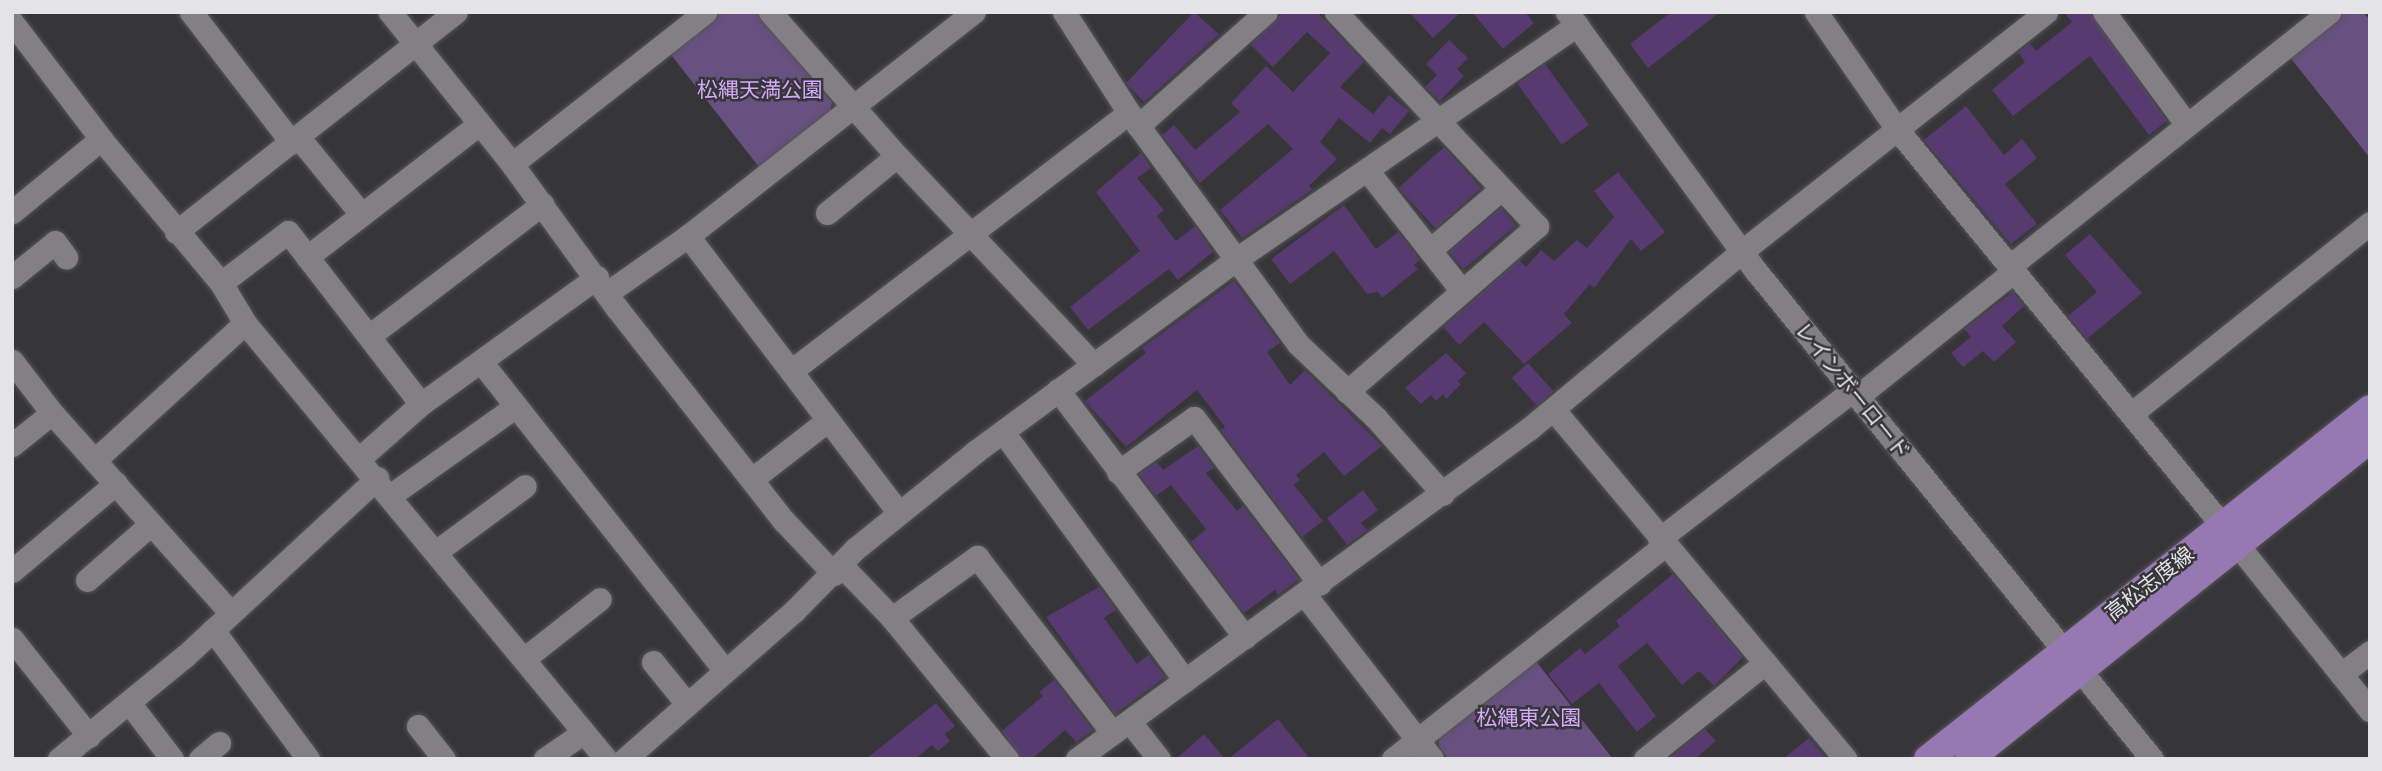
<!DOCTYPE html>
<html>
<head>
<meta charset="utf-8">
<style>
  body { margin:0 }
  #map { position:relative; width:2382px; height:771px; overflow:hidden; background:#363538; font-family:Quicksand,"Noto Sans JP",sans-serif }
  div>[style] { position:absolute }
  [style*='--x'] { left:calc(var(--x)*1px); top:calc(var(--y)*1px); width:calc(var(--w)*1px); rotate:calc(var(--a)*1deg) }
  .green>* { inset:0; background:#685080 }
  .building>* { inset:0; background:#563a70; transform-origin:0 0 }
  .roads { filter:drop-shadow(0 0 2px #555456) drop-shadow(0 0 2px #555456) }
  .minor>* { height:23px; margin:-11.5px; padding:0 11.5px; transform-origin:11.5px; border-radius:11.5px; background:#828084 }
  .major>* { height:28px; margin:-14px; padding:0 14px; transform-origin:14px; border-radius:14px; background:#9678b2 }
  span { translate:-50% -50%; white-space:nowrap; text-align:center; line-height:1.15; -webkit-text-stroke:5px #363538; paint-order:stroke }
  .park-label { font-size:21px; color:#d3aafc }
  .street-label { font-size:21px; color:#e4e3e5 }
  .frame { position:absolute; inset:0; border:14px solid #e4e3e5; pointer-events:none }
</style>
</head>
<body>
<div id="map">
  <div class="green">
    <i style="clip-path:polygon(719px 12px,761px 12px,832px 102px,830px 112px,759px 167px,668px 51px)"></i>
    <i style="clip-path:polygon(2344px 12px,2363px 12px,2370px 20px,2370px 158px,2289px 56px)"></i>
    <i style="clip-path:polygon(1535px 660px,1613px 759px,1448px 759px,1439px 747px,1439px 736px)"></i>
  </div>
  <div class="building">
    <i style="clip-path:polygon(1194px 12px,1219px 34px,1144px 102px,1126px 83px)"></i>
    <i style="clip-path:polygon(1283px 12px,1317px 12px,1364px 62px,1340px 87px,1373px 114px,1389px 95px,1409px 111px,1390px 134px,1382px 128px,1370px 143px,1339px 118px,1320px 142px,1337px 159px,1309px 186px,1313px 189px,1242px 238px,1220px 210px,1293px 149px,1268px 124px,1200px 183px,1162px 135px,1174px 125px,1195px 150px,1240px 112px,1231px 103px,1266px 66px,1293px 92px,1330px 53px,1307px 32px,1273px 67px,1251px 45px)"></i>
    <i style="clip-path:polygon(1409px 12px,1461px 12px,1433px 38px)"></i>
    <i style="clip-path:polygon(1472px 12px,1525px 12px,1534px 23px,1503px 49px)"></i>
    <i style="clip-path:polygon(1671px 12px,1720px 12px,1648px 68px,1630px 44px)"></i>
    <i style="clip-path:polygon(2064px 12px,2090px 12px,2167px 121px,2149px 135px,2090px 56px,2013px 116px,1992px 90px,2025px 62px,2018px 52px,2030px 43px,2036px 51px,2072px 22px)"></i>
    <i style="clip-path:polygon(1449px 40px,1468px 58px,1457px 69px,1464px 76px,1440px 101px,1425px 87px,1437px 75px,1426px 64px)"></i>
    <i style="left:1545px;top:64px;width:75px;height:34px;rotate:54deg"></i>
    <i style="clip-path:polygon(1966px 106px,2004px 155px,2022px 139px,2037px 158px,2005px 184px,2037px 224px,2011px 244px,1924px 140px)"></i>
    <i style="left:1444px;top:147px;width:55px;height:61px;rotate:48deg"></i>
    <i style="clip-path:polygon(1141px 153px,1151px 168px,1137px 178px,1164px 210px,1157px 216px,1176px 241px,1195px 226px,1213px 252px,1178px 280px,1169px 269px,1088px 330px,1070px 307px,1140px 251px,1096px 192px)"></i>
    <i style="clip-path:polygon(1618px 172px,1665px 232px,1641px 251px,1631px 239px,1594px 288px,1590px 284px,1564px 314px,1572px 323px,1524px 364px,1484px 322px,1459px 345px,1443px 327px,1519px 260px,1526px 267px,1541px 250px,1554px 261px,1577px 240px,1587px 248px,1614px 217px,1594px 191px)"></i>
    <i style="clip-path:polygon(1344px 205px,1376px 249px,1398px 232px,1420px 260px,1414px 265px,1418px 269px,1382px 298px,1378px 292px,1367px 294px,1334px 251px,1290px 284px,1271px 259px)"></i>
    <i style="left:1501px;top:208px;width:23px;height:68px;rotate:50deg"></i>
    <i style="clip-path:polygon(2090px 234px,2142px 293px,2087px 339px,2068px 316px,2097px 292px,2065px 255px)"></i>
    <i style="clip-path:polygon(1234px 281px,1280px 343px,1267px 352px,1290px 385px,1305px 370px,1382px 446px,1344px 476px,1324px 452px,1296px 475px,1300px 480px,1294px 485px,1323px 521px,1302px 537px,1221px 430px,1225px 427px,1197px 390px,1126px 447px,1085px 401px,1146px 353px,1142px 348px)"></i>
    <i style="clip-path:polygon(2013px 292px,2024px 306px,2002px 326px,2016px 342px,1994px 362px,1983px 351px,1963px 367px,1951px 353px,1971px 337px,1964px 329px)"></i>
    <i style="clip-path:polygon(1446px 353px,1466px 373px,1458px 381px,1461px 384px,1446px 399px,1443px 394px,1436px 401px,1431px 395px,1421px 404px,1405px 388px)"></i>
    <i style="left:1528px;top:363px;width:38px;height:22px;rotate:48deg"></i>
    <i style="clip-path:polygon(1198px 446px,1214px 468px,1206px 473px,1237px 511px,1243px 506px,1299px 579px,1278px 595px,1275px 590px,1244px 613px,1191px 542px,1206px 529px,1171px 485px,1156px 496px,1139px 474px,1157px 462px,1163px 470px)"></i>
    <i style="clip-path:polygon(1363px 490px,1378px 510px,1361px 523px,1367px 530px,1347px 545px,1327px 518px)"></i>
    <i style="clip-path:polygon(1673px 574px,1743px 657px,1714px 686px,1699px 671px,1682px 685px,1647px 643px,1618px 666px,1656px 716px,1637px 732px,1599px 683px,1572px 704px,1548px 674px,1580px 648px,1585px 654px,1620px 626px,1616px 621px)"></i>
    <i style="clip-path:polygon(1099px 587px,1116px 610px,1104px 618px,1137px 664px,1148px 655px,1165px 677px,1115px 714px,1046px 617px)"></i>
    <i style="clip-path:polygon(1054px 680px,1093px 730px,1076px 742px,1065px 730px,1032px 759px,1021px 759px,1002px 731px,1043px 696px,1039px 692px)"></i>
    <i style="clip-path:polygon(936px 703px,955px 726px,945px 734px,950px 741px,938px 751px,932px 745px,915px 759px,866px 759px)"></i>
    <i style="clip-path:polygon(1278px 719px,1310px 759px,1228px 759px)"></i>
    <i style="clip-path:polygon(1705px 729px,1716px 741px,1695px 759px,1668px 759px)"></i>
    <i style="clip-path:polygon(1204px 734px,1225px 759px,1176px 759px)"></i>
    <i style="clip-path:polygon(1809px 738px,1826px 759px,1783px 759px)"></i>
  </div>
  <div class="roads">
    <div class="minor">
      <i style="--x:191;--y:12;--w:165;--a:52.4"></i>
      <i style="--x:390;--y:12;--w:195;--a:51.2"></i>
      <i style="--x:512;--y:164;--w:177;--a:54"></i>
      <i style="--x:616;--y:307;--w:272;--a:51.9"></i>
      <i style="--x:784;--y:521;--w:73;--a:46.7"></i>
      <i style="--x:770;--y:12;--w:192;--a:48.6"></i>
      <i style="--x:897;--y:156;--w:287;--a:46.7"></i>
      <i style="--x:1064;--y:12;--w:120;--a:57.2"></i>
      <i style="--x:1129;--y:113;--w:286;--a:53.8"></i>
      <i style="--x:1298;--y:344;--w:108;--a:43.5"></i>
      <i style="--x:1376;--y:418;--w:101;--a:48.6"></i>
      <i style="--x:1336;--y:12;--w:294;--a:46.8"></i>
      <i style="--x:1537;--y:226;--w:252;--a:138.9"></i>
      <i style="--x:1567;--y:12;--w:321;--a:53.9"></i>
      <i style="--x:1756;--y:271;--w:628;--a:50.94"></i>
      <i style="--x:1816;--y:12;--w:141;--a:55.4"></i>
      <i style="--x:1896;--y:128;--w:514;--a:50.61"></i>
      <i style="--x:2104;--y:12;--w:140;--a:53.7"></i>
      <i style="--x:12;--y:22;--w:147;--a:52.7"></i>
      <i style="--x:101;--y:139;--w:187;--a:50.2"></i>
      <i style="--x:221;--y:283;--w:47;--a:59"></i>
      <i style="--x:245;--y:323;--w:566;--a:50.38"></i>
      <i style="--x:1138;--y:126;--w:171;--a:-41.7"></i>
      <i style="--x:299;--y:138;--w:99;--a:50.7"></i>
      <i style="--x:512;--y:164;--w:246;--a:-38.2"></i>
      <i style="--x:1367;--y:170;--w:154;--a:51.9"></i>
      <i style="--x:12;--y:212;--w:115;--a:-39.4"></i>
      <i style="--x:827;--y:213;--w:90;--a:-39.2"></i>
      <i style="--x:176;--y:232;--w:356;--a:-38.2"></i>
      <i style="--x:688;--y:236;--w:347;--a:52.7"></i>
      <i style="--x:1430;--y:250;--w:92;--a:-40.6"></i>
      <i style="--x:307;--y:257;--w:216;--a:-37.7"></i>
      <i style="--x:2010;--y:266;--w:408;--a:-38.5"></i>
      <i style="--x:12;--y:277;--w:55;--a:-39.1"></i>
      <i style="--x:55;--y:242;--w:19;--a:54"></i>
      <i style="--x:221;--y:283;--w:84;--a:-37.3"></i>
      <i style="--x:288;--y:232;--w:217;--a:52.3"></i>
      <i style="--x:607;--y:293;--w:99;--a:-35.1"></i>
      <i style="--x:688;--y:236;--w:363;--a:-38.1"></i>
      <i style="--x:369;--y:336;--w:218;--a:-37.3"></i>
      <i style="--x:12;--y:361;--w:66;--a:52.4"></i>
      <i style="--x:52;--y:413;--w:268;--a:48.2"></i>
      <i style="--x:482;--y:363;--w:392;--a:51.7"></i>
      <i style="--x:791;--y:371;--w:425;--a:-37.4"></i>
      <i style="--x:1058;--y:390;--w:310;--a:52.9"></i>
      <i style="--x:1858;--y:396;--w:200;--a:-38.7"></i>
      <i style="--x:1553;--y:409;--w:456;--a:50.1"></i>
      <i style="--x:2132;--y:413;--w:305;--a:-38.6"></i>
      <i style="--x:1003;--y:432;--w:308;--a:53.8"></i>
      <i style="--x:12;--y:445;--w:51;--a:-38.7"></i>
      <i style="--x:360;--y:458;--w:81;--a:-41.5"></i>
      <i style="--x:421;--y:404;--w:217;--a:-35.8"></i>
      <i style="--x:95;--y:460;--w:203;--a:-42.4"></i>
      <i style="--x:1118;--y:472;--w:93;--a:-35.4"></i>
      <i style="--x:1194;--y:418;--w:208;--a:52.8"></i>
      <i style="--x:752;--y:479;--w:96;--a:-37.8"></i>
      <i style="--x:391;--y:495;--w:152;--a:-35.4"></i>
      <i style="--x:1659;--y:539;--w:245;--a:-37.5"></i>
      <i style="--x:2236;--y:543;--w:214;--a:51.3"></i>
      <i style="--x:437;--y:551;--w:109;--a:-36.5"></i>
      <i style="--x:842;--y:566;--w:72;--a:46.1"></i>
      <i style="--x:892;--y:618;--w:182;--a:50.8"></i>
      <i style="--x:12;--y:571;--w:136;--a:-40.2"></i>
      <i style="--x:87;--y:580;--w:85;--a:-41.2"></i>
      <i style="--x:1305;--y:595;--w:207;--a:52.2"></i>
      <i style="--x:892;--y:618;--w:105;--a:-35.7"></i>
      <i style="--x:977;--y:557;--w:221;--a:52.4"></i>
      <i style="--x:213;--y:630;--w:160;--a:53.6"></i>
      <i style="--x:12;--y:639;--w:124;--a:51.6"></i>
      <i style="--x:525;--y:658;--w:95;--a:-38.2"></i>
      <i style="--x:653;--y:662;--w:54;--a:51"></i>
      <i style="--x:2341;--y:674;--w:36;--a:-37"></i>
      <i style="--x:130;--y:704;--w:69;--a:52.6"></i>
      <i style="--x:1130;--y:722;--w:47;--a:51.9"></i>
      <i style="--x:418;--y:726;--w:42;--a:51.8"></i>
      <i style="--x:59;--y:759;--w:163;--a:-39.3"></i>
      <i style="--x:185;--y:656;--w:262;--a:-42.8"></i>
      <i style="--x:200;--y:759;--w:25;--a:-40"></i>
      <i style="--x:545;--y:759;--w:47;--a:-34.7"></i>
      <i style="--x:625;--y:759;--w:226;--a:-41.2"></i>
      <i style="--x:795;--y:610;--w:86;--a:-45.5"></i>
      <i style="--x:855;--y:549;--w:154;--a:-38.9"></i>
      <i style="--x:975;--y:452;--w:323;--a:-36.4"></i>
      <i style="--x:1235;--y:260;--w:415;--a:-34.5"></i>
      <i style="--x:1077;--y:759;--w:561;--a:-36.16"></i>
      <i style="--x:1530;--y:428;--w:275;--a:-39.8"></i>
      <i style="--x:1741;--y:252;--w:388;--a:-38.2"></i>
      <i style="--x:1393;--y:759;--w:345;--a:-38.2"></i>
      <i style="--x:1645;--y:759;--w:154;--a:-38.7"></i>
    </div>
    <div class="major">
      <i style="--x:1928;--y:759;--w:564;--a:-38.37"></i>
      <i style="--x:1969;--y:759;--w:513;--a:-38.59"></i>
    </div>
  </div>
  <div class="park-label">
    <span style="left:760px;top:89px">松縄天満公園</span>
    <span style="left:1529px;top:717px">松縄東公園</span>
  </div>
  <div class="street-label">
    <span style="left:1853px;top:390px;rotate:51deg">レインボーロード</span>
    <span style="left:2149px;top:583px;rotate:-38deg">高松志度線</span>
  </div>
  <div class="frame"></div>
</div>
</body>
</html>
